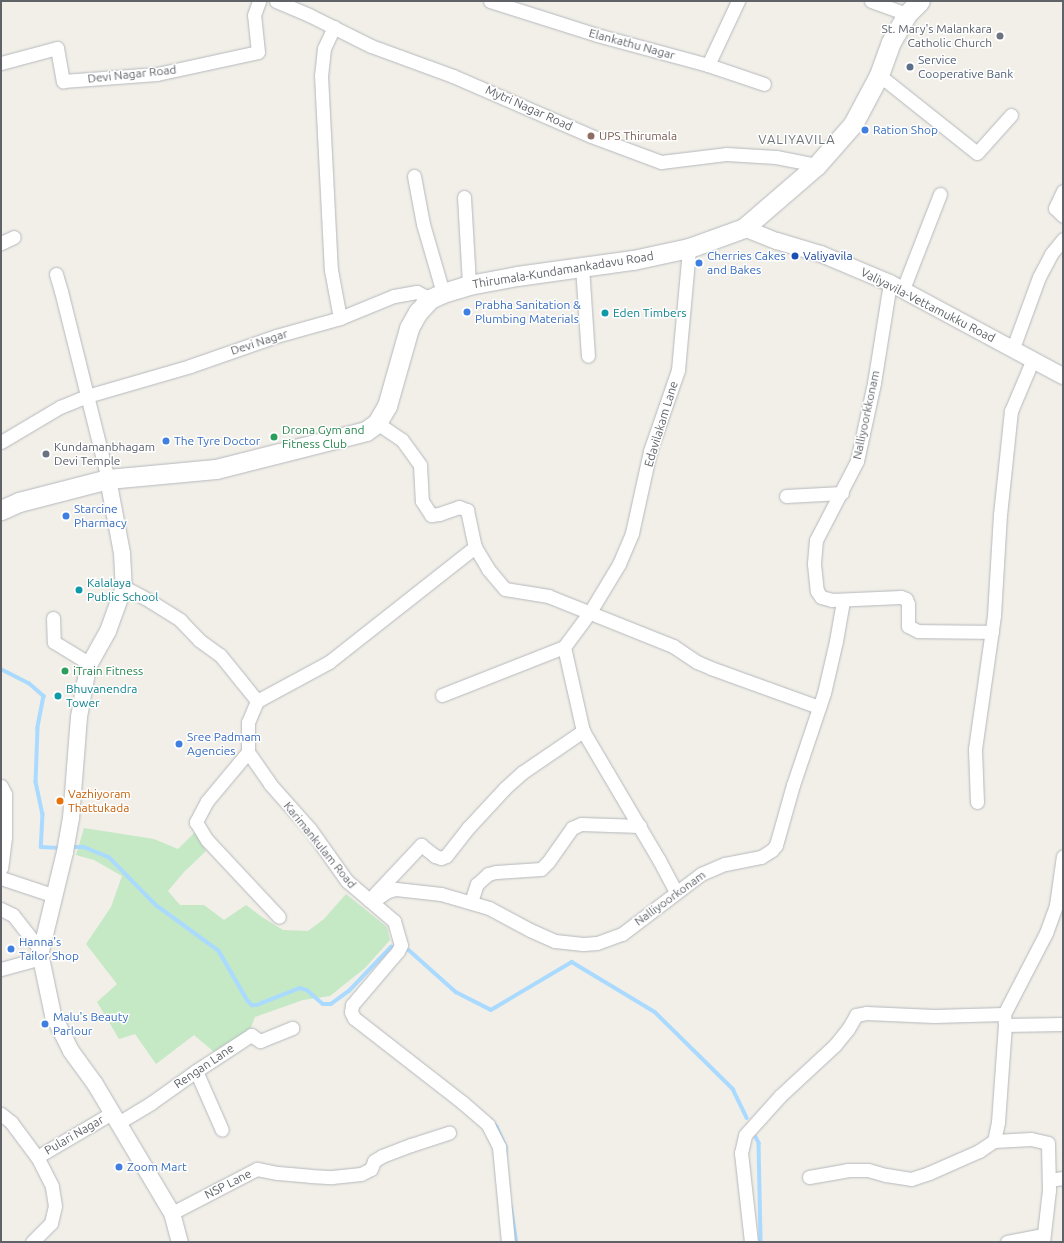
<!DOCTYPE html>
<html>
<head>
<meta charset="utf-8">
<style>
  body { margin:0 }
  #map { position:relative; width:1064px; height:1243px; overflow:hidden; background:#f1efe8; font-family:Ubuntu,sans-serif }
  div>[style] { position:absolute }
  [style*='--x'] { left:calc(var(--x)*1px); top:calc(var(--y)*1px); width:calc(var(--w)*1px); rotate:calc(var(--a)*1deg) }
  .green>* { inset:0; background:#c5e8c5 }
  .stream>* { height:3.5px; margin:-1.75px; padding:0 1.75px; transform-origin:1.75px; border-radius:1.75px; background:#aadaff }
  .roads { filter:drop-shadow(0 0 1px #b5b8bc) drop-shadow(0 0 1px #b5b8bc) }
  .minor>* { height:13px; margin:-6.5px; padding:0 6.5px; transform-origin:6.5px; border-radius:6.5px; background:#fff }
  .tertiary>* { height:16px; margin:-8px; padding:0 8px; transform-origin:8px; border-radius:8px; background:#fff }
  .secondary>* { height:19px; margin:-9.5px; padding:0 9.5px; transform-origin:9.5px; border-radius:9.5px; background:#fff }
  .dots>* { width:11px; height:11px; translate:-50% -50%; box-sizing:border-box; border:2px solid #fff; border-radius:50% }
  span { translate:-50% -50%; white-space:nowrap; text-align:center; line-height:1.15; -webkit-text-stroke:3px #fff; paint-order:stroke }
  .worship-label { font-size:12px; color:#5b616d }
  .right { translate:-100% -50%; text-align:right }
  .left { translate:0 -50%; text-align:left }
  .street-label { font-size:12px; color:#5f6368 }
  .service-label { font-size:12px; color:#4e5e75 }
  .shop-label { font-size:12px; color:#366cbe }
  .education-label { font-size:12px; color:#785e54 }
  .transit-label { font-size:12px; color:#164399 }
  .culture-label { font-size:12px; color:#0d838f }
  .leisure-label { font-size:12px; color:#27864d }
  .food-label { font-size:12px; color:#c56008 }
  .neighbourhood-label { font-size:13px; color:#70757a; letter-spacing:1px }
  .frame { position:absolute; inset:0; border:2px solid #5f6368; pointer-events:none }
</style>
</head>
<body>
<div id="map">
  <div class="green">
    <i style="clip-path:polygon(84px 828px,154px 839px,178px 849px,195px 832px,206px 851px,184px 872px,168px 891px,180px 905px,204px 905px,224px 920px,246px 905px,262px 917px,283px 930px,308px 931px,324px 919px,346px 894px,387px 927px,390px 940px,365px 968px,330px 996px,303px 1000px,255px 1017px,250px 1030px,214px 1052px,194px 1035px,156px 1064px,135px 1034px,119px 1039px,97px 1002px,117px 984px,86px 944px,111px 907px,122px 876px,94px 860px,76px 855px)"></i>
  </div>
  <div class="stream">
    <i style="--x:1;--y:669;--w:31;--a:27"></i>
    <i style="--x:29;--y:683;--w:20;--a:41"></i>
    <i style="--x:44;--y:696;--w:33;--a:101"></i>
    <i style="--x:38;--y:728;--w:54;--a:92.1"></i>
    <i style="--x:36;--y:782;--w:33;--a:78"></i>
    <i style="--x:43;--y:814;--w:33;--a:93"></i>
    <i style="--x:41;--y:847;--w:21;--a:3"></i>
    <i style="--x:71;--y:847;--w:13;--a:0"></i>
    <i style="--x:84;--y:847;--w:27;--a:22"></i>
    <i style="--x:109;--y:857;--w:67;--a:45.6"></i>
    <i style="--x:156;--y:905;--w:78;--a:36.1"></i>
    <i style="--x:219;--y:951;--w:58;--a:59.9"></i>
    <i style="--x:248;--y:1001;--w:6;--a:45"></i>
    <i style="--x:252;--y:1005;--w:5;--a:0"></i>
    <i style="--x:257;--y:1005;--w:46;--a:-21.6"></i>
    <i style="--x:300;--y:988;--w:7;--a:16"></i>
    <i style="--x:307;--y:990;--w:21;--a:41"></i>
    <i style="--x:323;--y:1004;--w:8;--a:0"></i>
    <i style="--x:331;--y:1004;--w:22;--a:-36"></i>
    <i style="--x:349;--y:991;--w:61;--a:-46.3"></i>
    <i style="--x:409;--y:950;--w:63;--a:41.8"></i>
    <i style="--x:456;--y:992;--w:39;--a:27"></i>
    <i style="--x:491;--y:1010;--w:94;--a:-30.7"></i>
    <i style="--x:572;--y:962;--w:97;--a:31.1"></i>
    <i style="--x:655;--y:1012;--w:110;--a:44.6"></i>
    <i style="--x:733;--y:1089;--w:32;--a:64"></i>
    <i style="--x:491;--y:1120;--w:9;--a:49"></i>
    <i style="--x:497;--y:1127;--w:22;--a:66"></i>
    <i style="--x:506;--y:1147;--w:9;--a:90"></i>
    <i style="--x:756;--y:1137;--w:7;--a:63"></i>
    <i style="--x:759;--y:1143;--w:99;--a:88.8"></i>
    <i style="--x:511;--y:1206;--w:36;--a:81"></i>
  </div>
  <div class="roads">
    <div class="minor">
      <i style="--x:276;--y:1;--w:36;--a:23"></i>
      <i style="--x:309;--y:15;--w:69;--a:26.6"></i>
      <i style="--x:371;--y:46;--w:87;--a:20.1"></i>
      <i style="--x:453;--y:76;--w:150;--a:23.5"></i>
      <i style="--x:591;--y:136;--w:75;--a:20.4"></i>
      <i style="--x:661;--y:162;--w:65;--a:-7"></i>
      <i style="--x:726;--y:154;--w:50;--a:3.4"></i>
      <i style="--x:776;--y:157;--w:42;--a:11"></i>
      <i style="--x:490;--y:1;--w:112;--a:17.6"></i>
      <i style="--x:597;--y:35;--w:115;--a:15.1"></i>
      <i style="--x:708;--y:65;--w:71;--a:-64.9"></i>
      <i style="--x:871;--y:1;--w:38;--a:20"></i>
      <i style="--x:334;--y:27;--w:23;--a:115"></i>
      <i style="--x:324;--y:48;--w:27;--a:96"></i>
      <i style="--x:321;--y:75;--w:195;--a:87.1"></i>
      <i style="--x:331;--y:270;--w:49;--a:79.4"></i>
      <i style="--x:1;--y:63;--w:58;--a:-15"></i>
      <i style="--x:57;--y:48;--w:34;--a:80"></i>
      <i style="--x:63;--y:81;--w:94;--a:-4.3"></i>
      <i style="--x:157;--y:74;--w:103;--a:-12.3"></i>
      <i style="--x:258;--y:52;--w:37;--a:-96"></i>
      <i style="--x:254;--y:15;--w:15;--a:-70"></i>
      <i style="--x:708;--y:65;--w:59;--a:18.7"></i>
      <i style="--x:879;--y:75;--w:125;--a:38.5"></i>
      <i style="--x:977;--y:153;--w:51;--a:-48.2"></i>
      <i style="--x:414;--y:176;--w:49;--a:79.4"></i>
      <i style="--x:423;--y:224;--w:72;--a:73.8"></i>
      <i style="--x:1063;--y:191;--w:19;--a:115"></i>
      <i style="--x:1055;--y:208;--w:11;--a:45"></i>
      <i style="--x:464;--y:197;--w:88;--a:86.7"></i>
      <i style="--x:1;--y:243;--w:14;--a:-25"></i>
      <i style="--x:582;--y:266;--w:90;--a:86.2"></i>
      <i style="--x:56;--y:274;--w:18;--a:74"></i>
      <i style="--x:61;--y:291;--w:194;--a:76"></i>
      <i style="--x:890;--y:283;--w:101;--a:99.1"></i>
      <i style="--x:874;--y:383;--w:80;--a:102.3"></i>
      <i style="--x:857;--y:461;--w:89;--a:117.4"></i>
      <i style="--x:816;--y:540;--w:24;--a:95"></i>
      <i style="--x:814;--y:564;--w:27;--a:84"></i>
      <i style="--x:817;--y:591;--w:7;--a:56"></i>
      <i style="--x:821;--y:597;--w:11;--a:15"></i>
      <i style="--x:832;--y:600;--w:69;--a:-2.5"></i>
      <i style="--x:901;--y:597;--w:5;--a:22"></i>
      <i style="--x:906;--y:599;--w:5;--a:68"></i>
      <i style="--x:908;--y:604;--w:22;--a:90"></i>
      <i style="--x:908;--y:626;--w:11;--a:27"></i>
      <i style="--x:918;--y:631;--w:74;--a:0.8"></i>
      <i style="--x:903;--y:289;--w:102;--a:-68.7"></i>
      <i style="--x:1013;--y:348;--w:76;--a:-69.9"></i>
      <i style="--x:1039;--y:277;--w:26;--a:-62"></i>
      <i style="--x:1051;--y:254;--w:19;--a:-51"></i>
      <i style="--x:377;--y:423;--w:30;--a:34"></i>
      <i style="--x:402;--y:440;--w:31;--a:54"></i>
      <i style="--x:420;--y:465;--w:36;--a:87"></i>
      <i style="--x:422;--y:501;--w:17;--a:57"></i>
      <i style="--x:431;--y:515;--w:8;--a:-7"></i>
      <i style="--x:439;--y:514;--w:21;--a:-19"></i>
      <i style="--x:459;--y:507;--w:9;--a:21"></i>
      <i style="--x:467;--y:510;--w:38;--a:78"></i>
      <i style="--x:475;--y:547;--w:26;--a:59"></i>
      <i style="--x:488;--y:569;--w:26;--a:50"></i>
      <i style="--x:505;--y:589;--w:44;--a:9.2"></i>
      <i style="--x:548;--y:596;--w:135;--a:21.8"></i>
      <i style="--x:673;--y:646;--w:29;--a:34"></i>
      <i style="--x:697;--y:662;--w:15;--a:23"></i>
      <i style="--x:711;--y:668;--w:115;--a:19.9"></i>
      <i style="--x:1;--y:442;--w:69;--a:-30.7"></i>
      <i style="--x:60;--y:407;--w:29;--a:-22"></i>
      <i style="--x:87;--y:396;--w:107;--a:-16.2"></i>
      <i style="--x:190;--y:366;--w:91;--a:-19.2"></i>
      <i style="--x:276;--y:336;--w:66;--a:-15.7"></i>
      <i style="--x:340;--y:318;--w:58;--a:-22.2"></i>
      <i style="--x:394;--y:296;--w:23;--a:-10"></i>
      <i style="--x:417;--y:292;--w:15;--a:28"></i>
      <i style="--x:786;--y:496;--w:56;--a:-3.1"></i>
      <i style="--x:124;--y:587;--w:30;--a:28"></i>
      <i style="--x:150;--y:601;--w:36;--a:32"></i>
      <i style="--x:180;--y:620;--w:28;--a:46"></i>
      <i style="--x:199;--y:640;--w:26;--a:36"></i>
      <i style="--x:220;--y:655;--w:33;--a:51"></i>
      <i style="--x:241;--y:681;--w:26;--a:51"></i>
      <i style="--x:257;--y:701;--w:23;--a:113"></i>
      <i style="--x:248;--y:722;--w:30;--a:90"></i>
      <i style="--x:248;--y:752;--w:39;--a:55"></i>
      <i style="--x:270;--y:784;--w:60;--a:48.4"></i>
      <i style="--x:310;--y:829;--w:64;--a:54.6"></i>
      <i style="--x:347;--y:881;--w:62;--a:40.4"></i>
      <i style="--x:394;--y:921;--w:25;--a:74"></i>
      <i style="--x:401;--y:945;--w:7;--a:117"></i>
      <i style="--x:398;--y:951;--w:71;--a:130.4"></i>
      <i style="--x:352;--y:1005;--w:7;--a:98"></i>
      <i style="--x:351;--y:1012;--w:7;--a:63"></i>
      <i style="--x:354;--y:1018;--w:137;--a:37.9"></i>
      <i style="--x:462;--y:1102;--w:35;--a:41"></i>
      <i style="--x:488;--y:1125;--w:25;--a:63"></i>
      <i style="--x:499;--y:1147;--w:95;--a:84.6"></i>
      <i style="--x:53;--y:618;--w:24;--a:88"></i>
      <i style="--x:54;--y:642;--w:42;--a:31.4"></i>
      <i style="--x:564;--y:647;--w:86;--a:77.3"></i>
      <i style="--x:583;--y:731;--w:150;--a:59.5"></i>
      <i style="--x:659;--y:860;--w:36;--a:62"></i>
      <i style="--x:442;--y:695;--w:131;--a:-21.5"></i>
      <i style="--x:564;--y:647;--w:44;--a:-53.4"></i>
      <i style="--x:590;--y:612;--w:56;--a:-58.9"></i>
      <i style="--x:619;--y:564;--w:34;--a:-67"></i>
      <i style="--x:632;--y:533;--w:84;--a:-77.6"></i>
      <i style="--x:650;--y:451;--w:86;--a:-70.9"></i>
      <i style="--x:678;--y:370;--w:122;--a:-84.8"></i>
      <i style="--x:257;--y:701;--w:82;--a:-28.4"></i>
      <i style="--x:329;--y:662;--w:186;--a:-38.2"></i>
      <i style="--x:248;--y:752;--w:64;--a:129.9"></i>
      <i style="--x:207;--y:801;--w:24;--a:118"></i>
      <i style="--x:196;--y:822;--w:21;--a:59"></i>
      <i style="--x:207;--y:840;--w:105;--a:46.9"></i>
      <i style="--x:1;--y:786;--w:9;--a:63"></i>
      <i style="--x:5;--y:794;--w:43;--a:90"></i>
      <i style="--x:5;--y:837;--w:31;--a:97"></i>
      <i style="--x:977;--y:802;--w:53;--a:-92.2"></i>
      <i style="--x:975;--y:749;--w:135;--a:-81.9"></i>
      <i style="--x:994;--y:615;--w:100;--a:-86.6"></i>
      <i style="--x:1000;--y:515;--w:105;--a:-84"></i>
      <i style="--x:1011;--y:411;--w:56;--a:-67.1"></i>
      <i style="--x:1;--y:878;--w:57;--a:18.4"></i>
      <i style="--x:374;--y:895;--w:69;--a:-46.8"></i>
      <i style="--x:421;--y:845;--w:18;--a:38"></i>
      <i style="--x:435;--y:856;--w:6;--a:18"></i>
      <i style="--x:441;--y:858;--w:5;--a:-22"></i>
      <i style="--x:446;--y:856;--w:36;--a:-52"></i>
      <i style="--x:468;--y:828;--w:54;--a:-47.2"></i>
      <i style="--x:505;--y:788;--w:24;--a:-42"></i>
      <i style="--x:523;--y:772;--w:73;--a:-34.3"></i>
      <i style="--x:369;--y:900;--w:7;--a:-8"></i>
      <i style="--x:376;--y:899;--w:14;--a:-34"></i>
      <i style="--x:388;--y:891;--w:8;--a:-14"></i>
      <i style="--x:396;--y:889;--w:45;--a:6.3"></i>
      <i style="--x:441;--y:894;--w:50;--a:16.3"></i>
      <i style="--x:489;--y:908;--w:47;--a:28.2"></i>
      <i style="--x:530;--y:930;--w:27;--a:24"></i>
      <i style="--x:555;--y:941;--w:28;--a:6"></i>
      <i style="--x:583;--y:944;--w:14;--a:-4"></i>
      <i style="--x:597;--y:943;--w:27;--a:-20"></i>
      <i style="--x:622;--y:934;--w:99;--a:-37.2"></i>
      <i style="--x:701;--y:874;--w:26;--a:-23"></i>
      <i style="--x:725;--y:864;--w:37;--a:-11"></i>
      <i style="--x:761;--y:857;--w:13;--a:-32"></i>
      <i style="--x:772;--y:850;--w:6;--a:-51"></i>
      <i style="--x:776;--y:845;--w:62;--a:-74.2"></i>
      <i style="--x:793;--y:785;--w:97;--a:-71.4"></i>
      <i style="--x:824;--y:693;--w:53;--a:-77"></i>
      <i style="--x:836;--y:641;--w:41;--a:-80.1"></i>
      <i style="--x:471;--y:902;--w:19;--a:-72"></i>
      <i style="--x:477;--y:884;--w:15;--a:-42"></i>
      <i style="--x:488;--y:874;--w:8;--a:-14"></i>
      <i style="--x:496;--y:872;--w:45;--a:-3.8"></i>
      <i style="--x:541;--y:869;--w:10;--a:-45"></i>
      <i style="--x:548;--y:862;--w:42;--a:-54.8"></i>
      <i style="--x:572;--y:828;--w:10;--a:-24"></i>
      <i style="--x:581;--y:824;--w:59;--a:1.9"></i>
      <i style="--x:1;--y:909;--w:13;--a:27"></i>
      <i style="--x:13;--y:915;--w:46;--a:52.1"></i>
      <i style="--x:1;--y:969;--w:41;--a:-15.4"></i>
      <i style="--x:1005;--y:1025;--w:58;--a:-1"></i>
      <i style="--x:196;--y:1071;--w:64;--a:66.2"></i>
      <i style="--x:1;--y:1114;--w:13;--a:39"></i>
      <i style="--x:11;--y:1122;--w:44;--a:53.4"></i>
      <i style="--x:118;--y:1123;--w:39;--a:-31"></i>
      <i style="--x:151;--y:1103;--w:55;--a:-35.4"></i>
      <i style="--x:196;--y:1071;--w:66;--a:-33.2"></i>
      <i style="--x:251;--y:1035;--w:11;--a:34"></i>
      <i style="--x:260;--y:1041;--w:35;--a:-22"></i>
      <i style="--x:994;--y:1141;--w:37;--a:-3"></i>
      <i style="--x:1031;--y:1139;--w:17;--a:13"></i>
      <i style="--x:1048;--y:1143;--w:47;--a:88.8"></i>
      <i style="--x:1049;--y:1190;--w:52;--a:96.6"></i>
      <i style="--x:809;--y:1177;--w:39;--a:-10"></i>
      <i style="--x:847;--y:1170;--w:21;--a:0"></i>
      <i style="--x:868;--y:1170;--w:19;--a:16"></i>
      <i style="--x:886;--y:1175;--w:25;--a:9"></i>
      <i style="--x:911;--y:1179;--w:19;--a:-18"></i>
      <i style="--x:929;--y:1173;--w:55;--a:-23.7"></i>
      <i style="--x:979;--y:1151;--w:18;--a:-34"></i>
      <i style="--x:994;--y:1141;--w:19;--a:-78"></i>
      <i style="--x:998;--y:1122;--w:97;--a:-85.9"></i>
      <i style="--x:1005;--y:1025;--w:11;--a:-95"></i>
      <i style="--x:1004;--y:1014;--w:91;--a:-62.6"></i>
      <i style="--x:1046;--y:933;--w:30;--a:-70"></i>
      <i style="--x:1056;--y:905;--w:49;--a:-81.9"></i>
      <i style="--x:1049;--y:1180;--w:14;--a:-8"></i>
      <i style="--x:172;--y:1213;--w:96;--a:-27.4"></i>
      <i style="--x:257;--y:1169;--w:21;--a:11"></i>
      <i style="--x:278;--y:1173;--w:32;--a:5"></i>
      <i style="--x:310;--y:1176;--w:22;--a:3"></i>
      <i style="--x:332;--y:1177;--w:29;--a:-6"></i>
      <i style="--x:361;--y:1174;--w:11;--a:-27"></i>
      <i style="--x:371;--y:1169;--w:9;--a:-69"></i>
      <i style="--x:374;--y:1161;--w:9;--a:-32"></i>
      <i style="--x:382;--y:1156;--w:31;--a:-21"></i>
      <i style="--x:411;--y:1145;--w:40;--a:-18"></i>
      <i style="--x:32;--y:1242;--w:27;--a:-45"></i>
      <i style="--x:51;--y:1223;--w:17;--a:-77"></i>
      <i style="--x:55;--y:1206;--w:20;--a:-99"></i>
      <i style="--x:52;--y:1186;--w:33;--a:-117"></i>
      <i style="--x:37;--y:1157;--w:87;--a:-30.4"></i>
      <i style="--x:751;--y:1242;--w:90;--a:-96.4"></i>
      <i style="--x:741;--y:1153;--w:18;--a:-77"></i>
      <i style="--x:745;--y:1135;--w:52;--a:-48.1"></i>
      <i style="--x:780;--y:1096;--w:75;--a:-42.8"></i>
      <i style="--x:835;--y:1045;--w:21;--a:-51"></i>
      <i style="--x:848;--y:1029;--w:16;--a:-60"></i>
      <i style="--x:856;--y:1015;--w:10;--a:-11"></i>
      <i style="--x:866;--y:1013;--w:68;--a:2.5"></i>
      <i style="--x:934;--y:1016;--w:70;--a:-1.6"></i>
      <i style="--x:1007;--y:1242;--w:37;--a:-11"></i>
    </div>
    <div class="tertiary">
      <i style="--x:744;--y:228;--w:35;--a:22"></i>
      <i style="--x:777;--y:241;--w:46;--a:16.5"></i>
      <i style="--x:821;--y:254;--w:75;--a:22.8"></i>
      <i style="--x:890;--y:283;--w:196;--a:28.3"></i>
      <i style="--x:108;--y:479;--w:75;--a:79.3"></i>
      <i style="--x:122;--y:553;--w:34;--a:87"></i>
      <i style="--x:124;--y:587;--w:47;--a:110"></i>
      <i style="--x:108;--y:631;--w:41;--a:119.1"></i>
      <i style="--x:88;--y:667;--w:51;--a:100.2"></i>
      <i style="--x:79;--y:717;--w:101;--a:94.5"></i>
      <i style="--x:71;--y:818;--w:35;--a:100"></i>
      <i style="--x:65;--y:852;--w:102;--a:103.6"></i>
      <i style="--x:41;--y:951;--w:7;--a:90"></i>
      <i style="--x:41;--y:958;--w:58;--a:78.1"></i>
      <i style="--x:53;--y:1015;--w:40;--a:63.4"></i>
      <i style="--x:71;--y:1051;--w:41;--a:54"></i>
      <i style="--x:95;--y:1084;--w:150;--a:59.2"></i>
      <i style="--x:172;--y:1213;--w:30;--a:75"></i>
    </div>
    <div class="secondary">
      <i style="--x:1;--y:510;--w:20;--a:-24"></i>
      <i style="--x:19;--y:502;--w:92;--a:-14.5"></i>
      <i style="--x:108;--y:479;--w:108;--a:-5.3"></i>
      <i style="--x:216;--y:469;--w:155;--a:-14.2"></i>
      <i style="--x:366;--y:431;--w:14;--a:-36"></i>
      <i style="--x:377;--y:423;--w:20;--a:-60"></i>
      <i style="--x:387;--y:406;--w:81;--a:-74.2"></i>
      <i style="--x:409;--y:328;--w:18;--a:-61"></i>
      <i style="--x:418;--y:312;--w:18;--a:-47"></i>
      <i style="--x:430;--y:299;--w:14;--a:-25"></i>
      <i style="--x:443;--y:293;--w:27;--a:-17"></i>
      <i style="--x:469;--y:285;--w:49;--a:-10.6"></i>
      <i style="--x:517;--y:276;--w:117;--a:-7.9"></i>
      <i style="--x:633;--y:260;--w:57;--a:-12.1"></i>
      <i style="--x:689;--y:248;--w:59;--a:-20"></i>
      <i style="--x:744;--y:228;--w:96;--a:-40.8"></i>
      <i style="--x:817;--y:165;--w:55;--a:-48.7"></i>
      <i style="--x:853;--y:124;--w:55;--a:-62"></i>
      <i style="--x:879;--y:75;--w:35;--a:-70"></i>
      <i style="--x:891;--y:42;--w:32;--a:-60"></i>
      <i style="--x:907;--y:14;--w:18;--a:-45"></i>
    </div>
  </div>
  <div class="dots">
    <i style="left:1000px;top:36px;background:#6b7280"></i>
    <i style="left:910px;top:67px;background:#5c6f8a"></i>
    <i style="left:865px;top:130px;background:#3f7fe0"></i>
    <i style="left:591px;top:136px;background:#8d6e63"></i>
    <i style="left:795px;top:256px;background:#1a4fb4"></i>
    <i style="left:699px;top:263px;background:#3f7fe0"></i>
    <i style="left:467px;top:312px;background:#3f7fe0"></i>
    <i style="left:605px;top:313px;background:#0f9aa8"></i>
    <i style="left:274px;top:437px;background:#2e9e5b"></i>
    <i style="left:166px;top:441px;background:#3f7fe0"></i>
    <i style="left:46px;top:454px;background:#6b7280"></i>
    <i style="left:66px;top:516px;background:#3f7fe0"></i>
    <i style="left:79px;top:590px;background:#0f9aa8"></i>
    <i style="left:65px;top:671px;background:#2e9e5b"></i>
    <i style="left:58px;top:696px;background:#0f9aa8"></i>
    <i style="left:179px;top:744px;background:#3f7fe0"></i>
    <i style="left:60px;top:801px;background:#e8710a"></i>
    <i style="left:11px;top:949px;background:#3f7fe0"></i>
    <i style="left:45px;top:1024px;background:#3f7fe0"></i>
    <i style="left:119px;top:1167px;background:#3f7fe0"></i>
  </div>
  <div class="worship-label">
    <span class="right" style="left:992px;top:36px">St. Mary's Malankara<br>Catholic Church</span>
    <span class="left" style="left:54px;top:454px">Kundamanbhagam<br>Devi Temple</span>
  </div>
  <div class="street-label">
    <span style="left:632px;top:44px;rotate:15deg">Elankathu Nagar</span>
    <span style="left:132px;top:74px;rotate:-6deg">Devi Nagar Road</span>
    <span style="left:529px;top:108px;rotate:24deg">Mytri Nagar Road</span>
    <span style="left:563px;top:270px;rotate:-9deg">Thirumala-Kundamankadavu Road</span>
    <span style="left:928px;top:305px;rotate:27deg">Valiyavila-Vettamukku Road</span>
    <span style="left:259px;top:342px;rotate:-18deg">Devi Nagar</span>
    <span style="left:866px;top:415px;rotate:-78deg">Nalliyoorkkonam</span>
    <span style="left:661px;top:424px;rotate:-73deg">Edavilakam Lane</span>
    <span style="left:320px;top:845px;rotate:51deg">Karimankulam Road</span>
    <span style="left:670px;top:898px;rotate:-36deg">Nalliyoorkonam</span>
    <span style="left:204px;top:1066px;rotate:-34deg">Rengan Lane</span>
    <span style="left:74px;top:1135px;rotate:-30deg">Pulari Nagar</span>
    <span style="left:228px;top:1184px;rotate:-27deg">NSP Lane</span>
  </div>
  <div class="service-label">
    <span class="left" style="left:918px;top:67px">Service<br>Cooperative Bank</span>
  </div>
  <div class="shop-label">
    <span class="left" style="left:873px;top:130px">Ration Shop</span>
    <span class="left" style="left:707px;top:263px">Cherries Cakes<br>and Bakes</span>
    <span class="left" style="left:475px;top:312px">Prabha Sanitation &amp;<br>Plumbing Materials</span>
    <span class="left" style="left:174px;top:441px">The Tyre Doctor</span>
    <span class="left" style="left:74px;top:516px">Starcine<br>Pharmacy</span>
    <span class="left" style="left:187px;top:744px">Sree Padmam<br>Agencies</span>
    <span class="left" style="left:19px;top:949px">Hanna's<br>Tailor Shop</span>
    <span class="left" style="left:53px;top:1024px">Malu's Beauty<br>Parlour</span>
    <span class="left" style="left:127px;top:1167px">Zoom Mart</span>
  </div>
  <div class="education-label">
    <span class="left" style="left:599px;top:136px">UPS Thirumala</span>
  </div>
  <div class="transit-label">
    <span class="left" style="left:803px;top:256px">Valiyavila</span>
  </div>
  <div class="culture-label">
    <span class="left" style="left:613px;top:313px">Eden Timbers</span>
    <span class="left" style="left:87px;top:590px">Kalalaya<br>Public School</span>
    <span class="left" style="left:66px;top:696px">Bhuvanendra<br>Tower</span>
  </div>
  <div class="leisure-label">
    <span class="left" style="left:282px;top:437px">Drona Gym and<br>Fitness Club</span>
    <span class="left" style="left:73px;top:671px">iTrain Fitness</span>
  </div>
  <div class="food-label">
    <span class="left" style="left:68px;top:801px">Vazhiyoram<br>Thattukada</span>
  </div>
  <div class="neighbourhood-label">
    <span style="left:797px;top:139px">VALIYAVILA</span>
  </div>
  <div class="frame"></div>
</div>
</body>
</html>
